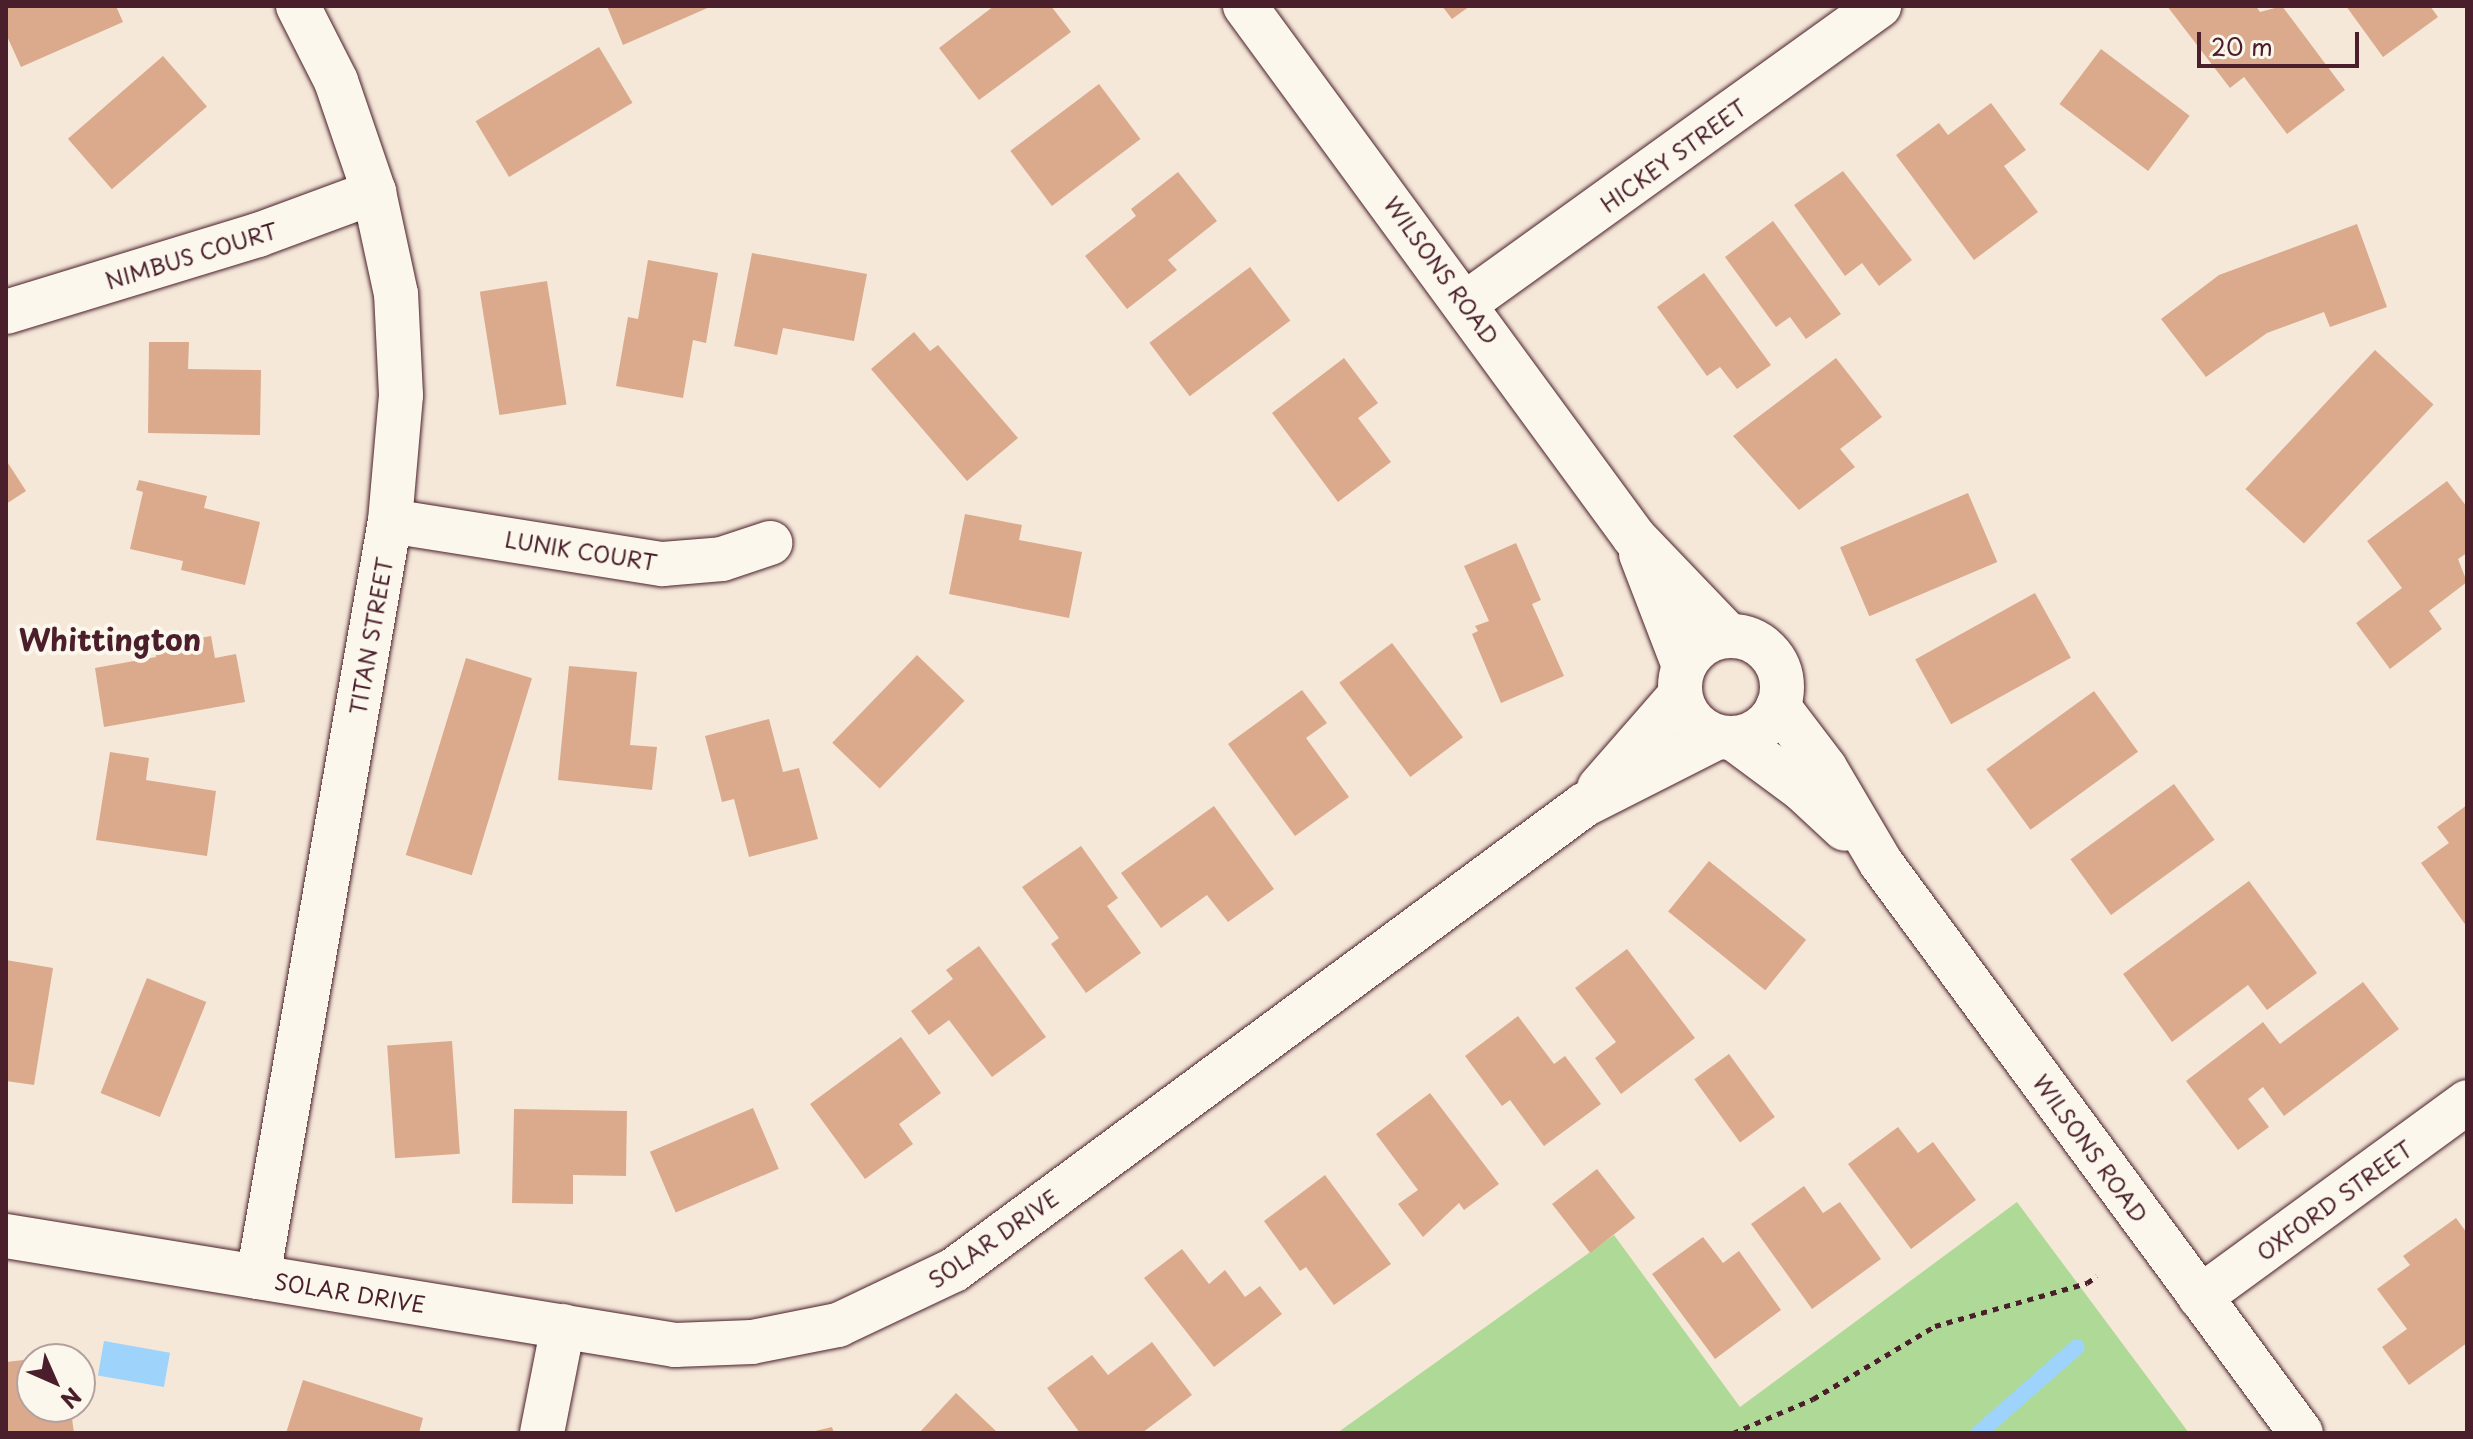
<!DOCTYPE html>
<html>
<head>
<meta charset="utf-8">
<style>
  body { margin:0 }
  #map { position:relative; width:2473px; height:1439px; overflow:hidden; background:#f5e8d9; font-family:"Playpen Sans",sans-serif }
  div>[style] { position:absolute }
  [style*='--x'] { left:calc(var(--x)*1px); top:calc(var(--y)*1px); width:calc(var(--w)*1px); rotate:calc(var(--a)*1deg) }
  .green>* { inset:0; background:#aed997 }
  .water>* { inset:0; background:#9ed3fc; transform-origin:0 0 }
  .stream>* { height:16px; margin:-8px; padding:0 8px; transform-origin:8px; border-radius:8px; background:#9ed3fc }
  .building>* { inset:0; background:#dbaa8d; transform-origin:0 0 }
  .path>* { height:5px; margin-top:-2.5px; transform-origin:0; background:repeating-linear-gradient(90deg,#4a1f2b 0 6px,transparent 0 12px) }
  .roads { filter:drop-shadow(0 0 2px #4a1f2b) drop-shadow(0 0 2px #4a1f2b) }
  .street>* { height:44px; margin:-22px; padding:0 22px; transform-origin:22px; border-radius:22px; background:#fbf7ec }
  .secondary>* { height:44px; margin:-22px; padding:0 22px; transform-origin:22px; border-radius:22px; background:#fbf7ec }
  .secondary>.ring { margin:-22px; padding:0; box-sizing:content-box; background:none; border:44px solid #fbf7ec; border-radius:50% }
  span { translate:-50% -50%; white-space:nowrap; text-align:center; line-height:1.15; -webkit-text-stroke:8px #fbf7ec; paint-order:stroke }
  .street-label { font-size:22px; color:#4a1f2b }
  .district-label { font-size:30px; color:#4a1f2b; font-weight:700 }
  .frame { position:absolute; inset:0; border:8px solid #4a1f2b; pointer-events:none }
  .north { position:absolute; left:16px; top:1343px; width:80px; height:80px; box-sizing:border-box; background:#fbf7ec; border:2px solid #b4a19f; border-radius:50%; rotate:135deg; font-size:22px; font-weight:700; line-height:32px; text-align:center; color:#4a1f2b }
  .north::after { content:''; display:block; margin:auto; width:28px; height:36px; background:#4a1f2b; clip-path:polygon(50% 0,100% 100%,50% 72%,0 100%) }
  .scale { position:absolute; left:2197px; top:32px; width:162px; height:36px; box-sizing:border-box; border:4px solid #4a1f2b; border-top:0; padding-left:10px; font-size:24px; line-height:28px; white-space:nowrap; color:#4a1f2b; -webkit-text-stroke:6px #fbf7ec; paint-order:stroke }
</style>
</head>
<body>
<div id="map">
  <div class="green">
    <i style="clip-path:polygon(2017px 1202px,2189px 1433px,1337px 1433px,1614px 1235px,1740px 1407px)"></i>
  </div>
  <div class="water">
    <i style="left:104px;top:1341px;width:67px;height:35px;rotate:10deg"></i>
  </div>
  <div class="stream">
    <i style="--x:1979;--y:1433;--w:130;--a:-41.3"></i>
  </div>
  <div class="building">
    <i style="clip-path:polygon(6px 6px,116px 6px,123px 22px,21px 67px,6px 34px)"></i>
    <i style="clip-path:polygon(607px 6px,712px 6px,623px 45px)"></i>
    <i style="clip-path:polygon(994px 6px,1051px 6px,1071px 32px,979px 100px,939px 48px)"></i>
    <i style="clip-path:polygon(1442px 6px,1470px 6px,1452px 19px)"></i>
    <i style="clip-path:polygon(2167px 6px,2256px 6px,2260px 12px,2282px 6px,2345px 90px,2287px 134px,2244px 77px,2230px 88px)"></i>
    <i style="clip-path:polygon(2346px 6px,2430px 6px,2438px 17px,2383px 57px)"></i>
    <i style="left:599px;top:47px;width:65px;height:144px;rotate:59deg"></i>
    <i style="left:2101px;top:49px;width:111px;height:69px;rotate:37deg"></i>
    <i style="left:163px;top:56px;width:67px;height:126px;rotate:49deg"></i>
    <i style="left:1099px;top:84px;width:69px;height:111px;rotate:53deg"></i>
    <i style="clip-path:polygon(1991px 103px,2026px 150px,2004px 166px,2038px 212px,1974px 260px,1896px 155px,1939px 123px,1948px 135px)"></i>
    <i style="clip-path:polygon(1843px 171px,1912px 260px,1879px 286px,1862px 263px,1845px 276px,1794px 205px)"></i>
    <i style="clip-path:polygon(1178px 172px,1217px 221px,1168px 260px,1177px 270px,1127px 309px,1085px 256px,1136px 216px,1131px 209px)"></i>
    <i style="clip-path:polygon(1773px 221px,1841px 314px,1806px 339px,1790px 317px,1776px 327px,1725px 257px)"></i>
    <i style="clip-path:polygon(2357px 224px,2387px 307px,2330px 327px,2324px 312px,2267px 333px,2206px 377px,2161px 319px,2219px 275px)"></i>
    <i style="clip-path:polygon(752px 253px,867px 274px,854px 341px,783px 328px,777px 355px,734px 346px)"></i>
    <i style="clip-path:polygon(648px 260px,718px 273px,706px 343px,693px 340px,683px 398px,616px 386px,628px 317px,638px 319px)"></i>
    <i style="left:1250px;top:267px;width:67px;height:126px;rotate:53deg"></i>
    <i style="clip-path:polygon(1704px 273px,1771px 365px,1737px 389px,1720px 367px,1707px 376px,1657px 307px)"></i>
    <i style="left:547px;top:281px;width:125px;height:68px;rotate:81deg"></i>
    <i style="clip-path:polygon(914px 332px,930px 351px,938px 345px,1018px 438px,967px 481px,871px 369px)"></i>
    <i style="clip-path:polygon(149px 342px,189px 342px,188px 369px,261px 370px,260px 435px,148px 433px)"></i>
    <i style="left:2375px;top:350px;width:80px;height:190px;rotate:43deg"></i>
    <i style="clip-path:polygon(1344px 358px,1378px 403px,1358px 418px,1391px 462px,1338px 502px,1272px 413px)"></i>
    <i style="clip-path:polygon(1836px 358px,1882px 417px,1840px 449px,1855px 467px,1799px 510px,1733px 436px)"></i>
    <i style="clip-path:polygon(6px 460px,26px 491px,6px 504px)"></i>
    <i style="clip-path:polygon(139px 480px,207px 496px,204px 508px,260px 522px,245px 585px,181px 570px,183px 561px,130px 549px,143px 492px,136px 490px)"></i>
    <i style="clip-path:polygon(2447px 481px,2467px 507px,2467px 553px,2458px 559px,2467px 582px,2429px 611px,2442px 629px,2390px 669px,2356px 623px,2402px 588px,2367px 541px)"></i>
    <i style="left:1968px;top:493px;width:75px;height:139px;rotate:67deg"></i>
    <i style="clip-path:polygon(965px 514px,1022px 525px,1019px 540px,1082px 552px,1069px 618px,949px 594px)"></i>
    <i style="clip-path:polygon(1516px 543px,1541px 600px,1532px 604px,1564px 676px,1501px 703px,1472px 634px,1478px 631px,1475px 626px,1489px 621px,1464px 566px)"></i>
    <i style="left:2035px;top:593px;width:74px;height:137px;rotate:61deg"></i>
    <i style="clip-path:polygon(211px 636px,215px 658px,236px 654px,245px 702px,104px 727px,95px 668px,156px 657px,155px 646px)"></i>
    <i style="left:1392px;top:643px;width:118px;height:66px;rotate:53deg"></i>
    <i style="left:917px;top:655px;width:66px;height:122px;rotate:44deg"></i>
    <i style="left:466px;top:658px;width:69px;height:206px;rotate:17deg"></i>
    <i style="clip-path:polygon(569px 666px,637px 672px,630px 745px,657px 747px,652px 790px,558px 780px)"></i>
    <i style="clip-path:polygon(1302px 690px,1327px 723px,1306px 738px,1349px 797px,1295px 836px,1228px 744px)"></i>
    <i style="left:2094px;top:691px;width:75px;height:133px;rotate:54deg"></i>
    <i style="clip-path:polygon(769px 719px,783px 772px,799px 768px,818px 839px,749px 857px,734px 799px,722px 802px,705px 736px)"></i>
    <i style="clip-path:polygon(110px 752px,149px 758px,146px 780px,216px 791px,207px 856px,96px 840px)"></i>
    <i style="left:2174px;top:784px;width:69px;height:128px;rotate:54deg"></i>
    <i style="clip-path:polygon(2467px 805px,2467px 927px,2421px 863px,2449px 843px,2437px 827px)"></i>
    <i style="clip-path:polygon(1214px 806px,1274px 889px,1228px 922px,1207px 895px,1161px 928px,1121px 873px)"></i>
    <i style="clip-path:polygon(1081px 846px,1118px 898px,1107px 906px,1141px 953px,1086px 993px,1051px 944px,1059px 938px,1022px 887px)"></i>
    <i style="left:1709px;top:861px;width:125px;height:65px;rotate:39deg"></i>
    <i style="clip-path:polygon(2249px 881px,2317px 973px,2267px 1010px,2248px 985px,2172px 1042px,2123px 974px)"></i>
    <i style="clip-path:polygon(979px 946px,1046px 1037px,992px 1077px,949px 1020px,929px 1035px,911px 1011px,953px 979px,946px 970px)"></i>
    <i style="clip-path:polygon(1627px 949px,1695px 1038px,1621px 1094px,1595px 1058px,1616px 1042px,1575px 988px)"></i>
    <i style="clip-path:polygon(6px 960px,53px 968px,34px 1085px,6px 1081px)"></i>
    <i style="left:147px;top:978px;width:64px;height:124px;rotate:22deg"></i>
    <i style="clip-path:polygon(2363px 982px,2399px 1029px,2284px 1116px,2263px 1087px,2248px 1099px,2269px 1127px,2238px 1150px,2186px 1081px,2263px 1022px,2280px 1044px)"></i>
    <i style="clip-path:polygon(1518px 1016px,1554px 1064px,1565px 1056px,1601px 1104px,1544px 1146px,1510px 1100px,1502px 1106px,1465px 1056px)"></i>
    <i style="clip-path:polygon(901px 1037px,941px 1093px,899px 1124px,913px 1144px,865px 1179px,810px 1104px)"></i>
    <i style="left:452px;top:1041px;width:113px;height:65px;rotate:86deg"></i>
    <i style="left:1729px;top:1054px;width:78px;height:43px;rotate:54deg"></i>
    <i style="clip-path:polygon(1430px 1093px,1499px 1184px,1464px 1210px,1459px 1203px,1423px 1237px,1398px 1204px,1418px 1190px,1376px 1134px)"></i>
    <i style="left:753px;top:1108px;width:66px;height:112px;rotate:67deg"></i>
    <i style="clip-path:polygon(514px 1109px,627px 1111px,626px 1176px,573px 1175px,573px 1204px,512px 1203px)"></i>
    <i style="clip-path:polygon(1898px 1127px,1918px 1153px,1933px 1142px,1976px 1200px,1911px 1249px,1848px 1164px)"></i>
    <i style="left:1597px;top:1169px;width:62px;height:57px;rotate:52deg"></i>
    <i style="clip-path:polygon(1325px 1175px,1391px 1264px,1334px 1305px,1306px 1267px,1300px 1271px,1264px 1221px)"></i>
    <i style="clip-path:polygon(1804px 1186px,1823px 1213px,1840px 1202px,1881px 1259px,1812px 1309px,1751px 1224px)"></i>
    <i style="clip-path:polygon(2456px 1218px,2467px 1233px,2467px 1343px,2409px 1385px,2382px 1347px,2407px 1329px,2377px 1289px,2410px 1265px,2403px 1256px)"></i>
    <i style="clip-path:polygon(1703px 1237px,1723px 1263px,1739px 1251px,1781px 1310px,1715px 1359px,1652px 1274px)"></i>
    <i style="clip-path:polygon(1182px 1249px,1209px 1284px,1225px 1270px,1245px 1297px,1260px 1286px,1282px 1314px,1214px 1367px,1144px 1278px)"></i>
    <i style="clip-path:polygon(1152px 1342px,1192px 1395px,1142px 1433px,1080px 1433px,1047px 1388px,1092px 1355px,1108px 1375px)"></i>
    <i style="clip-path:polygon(70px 1353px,71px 1359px,42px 1359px,42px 1357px)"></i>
    <i style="clip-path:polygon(32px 1359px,32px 1407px,78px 1407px,71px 1411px,74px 1433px,6px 1431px,6px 1362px)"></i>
    <i style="clip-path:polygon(303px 1380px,423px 1418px,419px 1433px,286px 1433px)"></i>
    <i style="clip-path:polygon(956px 1393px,998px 1433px,919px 1433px)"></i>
    <i style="clip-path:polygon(832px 1427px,834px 1433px,811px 1433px,811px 1432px)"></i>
  </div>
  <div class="path">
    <i style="--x:1577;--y:1433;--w:14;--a:0"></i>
    <i style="--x:1733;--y:1433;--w:87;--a:-23"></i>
    <i style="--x:1813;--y:1399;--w:142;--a:-30.9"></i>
    <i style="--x:1935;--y:1326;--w:158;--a:-15.8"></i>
    <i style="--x:2087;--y:1283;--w:12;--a:-35"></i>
  </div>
  <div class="roads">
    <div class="street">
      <i style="--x:1466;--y:303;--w:509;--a:-35.72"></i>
      <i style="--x:6;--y:312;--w:264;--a:-17"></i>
      <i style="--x:258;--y:235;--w:124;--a:-20.3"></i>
      <i style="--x:390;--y:521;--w:276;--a:9"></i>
      <i style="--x:663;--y:564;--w:59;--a:-4.8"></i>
      <i style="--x:722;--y:559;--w:51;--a:-18.4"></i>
      <i style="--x:258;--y:1277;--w:767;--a:-80.1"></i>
      <i style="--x:390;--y:521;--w:126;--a:-85"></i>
      <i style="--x:401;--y:395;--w:101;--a:-92.8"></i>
      <i style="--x:396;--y:294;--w:104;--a:-102.2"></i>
      <i style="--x:374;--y:192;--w:117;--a:-108.9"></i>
      <i style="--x:336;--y:81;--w:84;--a:-116.9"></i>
      <i style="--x:2200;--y:1297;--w:331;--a:-36.1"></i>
      <i style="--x:542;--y:1433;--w:109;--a:-78.9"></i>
    </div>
    <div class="secondary">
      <i style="--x:1245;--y:6;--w:658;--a:53.77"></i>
      <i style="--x:1634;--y:537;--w:137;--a:46.2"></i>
      <i style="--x:1641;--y:554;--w:120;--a:69"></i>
      <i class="ring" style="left:1680px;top:636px;width:58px;height:58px"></i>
      <i style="--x:1778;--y:706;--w:78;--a:52.8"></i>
      <i style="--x:1825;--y:768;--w:110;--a:59.5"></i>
      <i style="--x:1881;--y:863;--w:708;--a:53.62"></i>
      <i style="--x:1733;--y:738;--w:87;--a:36.6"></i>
      <i style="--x:1803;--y:790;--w:57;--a:42.9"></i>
      <i style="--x:1599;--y:788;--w:123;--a:-48.9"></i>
      <i style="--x:6;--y:1236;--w:678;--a:9.25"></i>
      <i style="--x:675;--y:1345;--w:77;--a:-2.2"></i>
      <i style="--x:752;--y:1342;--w:88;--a:-11.2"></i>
      <i style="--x:838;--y:1325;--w:128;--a:-25.4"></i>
      <i style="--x:954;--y:1270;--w:783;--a:-36.43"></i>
      <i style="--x:1584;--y:805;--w:150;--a:-26.9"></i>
    </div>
  </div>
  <div class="street-label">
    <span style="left:1673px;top:155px;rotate:-36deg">HICKEY STREET</span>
    <span style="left:191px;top:255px;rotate:-17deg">NIMBUS COURT</span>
    <span style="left:1442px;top:270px;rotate:54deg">WILSONS ROAD</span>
    <span style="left:581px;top:550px;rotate:9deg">LUNIK COURT</span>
    <span style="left:370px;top:636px;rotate:-80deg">TITAN STREET</span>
    <span style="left:2091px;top:1148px;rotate:54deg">WILSONS ROAD</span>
    <span style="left:2334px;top:1200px;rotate:-36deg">OXFORD STREET</span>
    <span style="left:993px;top:1238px;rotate:-35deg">SOLAR DRIVE</span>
    <span style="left:350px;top:1292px;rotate:9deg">SOLAR DRIVE</span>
  </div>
  <div class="district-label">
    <span style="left:110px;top:639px">Whittington</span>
  </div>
  <div class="frame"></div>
  <div class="north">N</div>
  <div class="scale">20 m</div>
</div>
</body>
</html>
